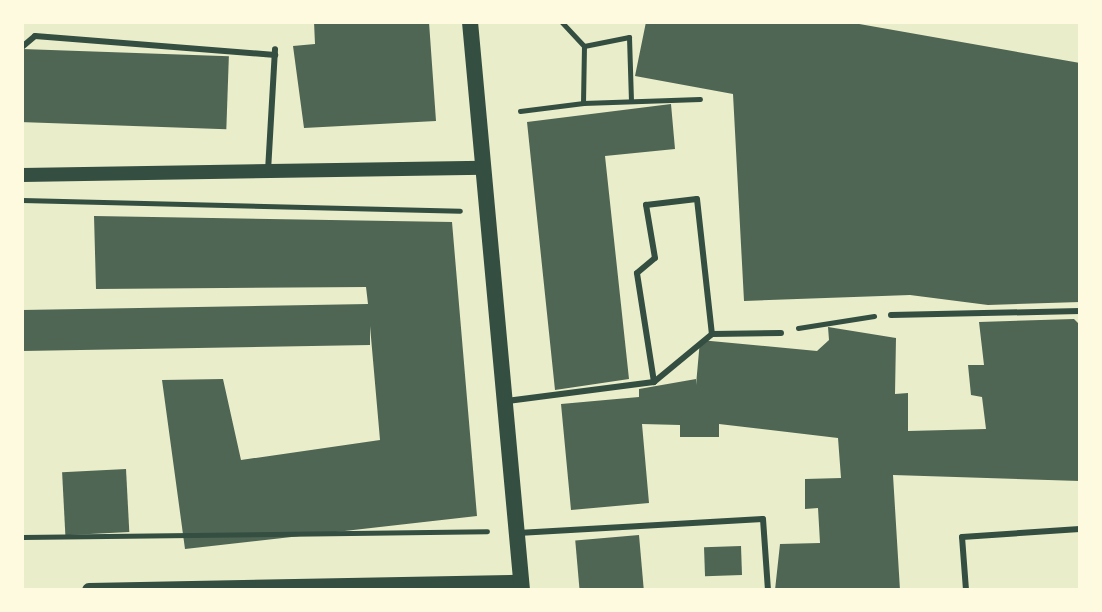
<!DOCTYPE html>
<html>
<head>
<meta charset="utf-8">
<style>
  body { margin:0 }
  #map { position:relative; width:1102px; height:612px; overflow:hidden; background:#e9edc9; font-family:Barlow,sans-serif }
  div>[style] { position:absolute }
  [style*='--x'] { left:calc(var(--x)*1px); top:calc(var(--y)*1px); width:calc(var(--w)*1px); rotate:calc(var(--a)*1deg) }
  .building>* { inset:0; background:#4f6655; transform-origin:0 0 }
  .path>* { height:5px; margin:-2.5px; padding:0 2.5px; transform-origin:2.5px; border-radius:2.5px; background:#344e41 }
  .service>* { height:6px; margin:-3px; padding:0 3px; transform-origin:3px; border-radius:3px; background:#344e41 }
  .tertiary>* { height:14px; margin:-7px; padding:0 7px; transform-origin:7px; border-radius:7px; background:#344e41 }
  .secondary>* { height:16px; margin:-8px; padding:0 8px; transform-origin:8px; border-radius:8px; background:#344e41 }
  span { translate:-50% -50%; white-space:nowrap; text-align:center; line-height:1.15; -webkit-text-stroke:7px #fefae0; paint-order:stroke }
  .frame { position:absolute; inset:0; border:24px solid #fefae0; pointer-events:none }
</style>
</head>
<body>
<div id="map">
  <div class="building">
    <i style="clip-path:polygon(314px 22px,429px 22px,436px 121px,304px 128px,293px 46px,315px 44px)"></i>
    <i style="clip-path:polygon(646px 22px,848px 22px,1080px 63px,1080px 302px,988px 305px,910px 295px,744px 301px,733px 94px,635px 76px)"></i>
    <i style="left:22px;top:49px;width:207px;height:73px;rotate:2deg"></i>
    <i style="clip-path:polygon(671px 104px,675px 149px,605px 156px,629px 379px,555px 390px,527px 122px)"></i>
    <i style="clip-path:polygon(94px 216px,452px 222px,477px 516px,185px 549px,162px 380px,223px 379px,241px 460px,380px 440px,370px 326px,370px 345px,22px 351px,22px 310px,368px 304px,366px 287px,96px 289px)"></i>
    <i style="clip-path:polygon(1074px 319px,1080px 325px,1080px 481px,893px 475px,900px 590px,775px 590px,780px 544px,820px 543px,818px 508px,805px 509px,805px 479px,841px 478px,838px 438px,719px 424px,719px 437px,680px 437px,680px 425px,642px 424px,649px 503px,571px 510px,561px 404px,639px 397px,639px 389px,696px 379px,696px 385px,700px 340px,817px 351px,829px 340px,828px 327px,896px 338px,895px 394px,908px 393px,908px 431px,986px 429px,982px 397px,971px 395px,968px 365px,984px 365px,979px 322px)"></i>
    <i style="left:126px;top:469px;width:63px;height:64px;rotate:87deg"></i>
    <i style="left:639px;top:535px;width:55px;height:64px;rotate:85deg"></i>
    <i style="left:741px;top:546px;width:29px;height:37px;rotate:88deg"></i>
  </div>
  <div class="path">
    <i style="--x:584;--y:46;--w:46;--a:-11.3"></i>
    <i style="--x:629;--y:37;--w:64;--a:88.2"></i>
    <i style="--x:583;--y:103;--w:117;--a:-2"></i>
    <i style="--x:520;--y:111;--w:64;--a:-7.2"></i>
    <i style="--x:583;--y:103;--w:57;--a:-89"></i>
    <i style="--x:584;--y:46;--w:33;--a:-133"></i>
    <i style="--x:22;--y:200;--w:438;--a:1.4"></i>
    <i style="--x:798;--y:328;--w:77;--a:-9"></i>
    <i style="--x:22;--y:537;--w:465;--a:-0.7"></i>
  </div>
  <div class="service">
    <i style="--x:22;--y:47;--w:17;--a:-40"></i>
    <i style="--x:35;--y:36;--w:241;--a:4.5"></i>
    <i style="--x:268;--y:171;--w:122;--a:-86.7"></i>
    <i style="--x:891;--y:315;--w:189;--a:-1.2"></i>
    <i style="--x:654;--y:382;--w:110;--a:-98.9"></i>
    <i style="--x:637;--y:273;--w:23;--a:-40"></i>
    <i style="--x:655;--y:258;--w:54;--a:-99.6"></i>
    <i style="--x:646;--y:205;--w:51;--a:-6.7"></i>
    <i style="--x:697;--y:199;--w:136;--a:83.7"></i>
    <i style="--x:507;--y:401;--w:148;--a:-7.4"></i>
    <i style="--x:654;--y:382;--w:75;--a:-39.6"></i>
    <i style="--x:712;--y:334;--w:69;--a:-0.8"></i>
    <i style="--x:518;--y:533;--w:245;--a:-3.3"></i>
    <i style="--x:763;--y:519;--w:71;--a:86"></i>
    <i style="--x:966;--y:590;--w:53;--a:-94.3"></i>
    <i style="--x:962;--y:537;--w:118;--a:-3.9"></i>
  </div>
  <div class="tertiary">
    <i style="--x:22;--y:175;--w:462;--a:-0.9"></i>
    <i style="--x:89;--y:590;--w:433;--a:-1.1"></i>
  </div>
  <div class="secondary">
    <i style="--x:470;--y:22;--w:570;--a:84.77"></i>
  </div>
  <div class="frame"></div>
</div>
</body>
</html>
